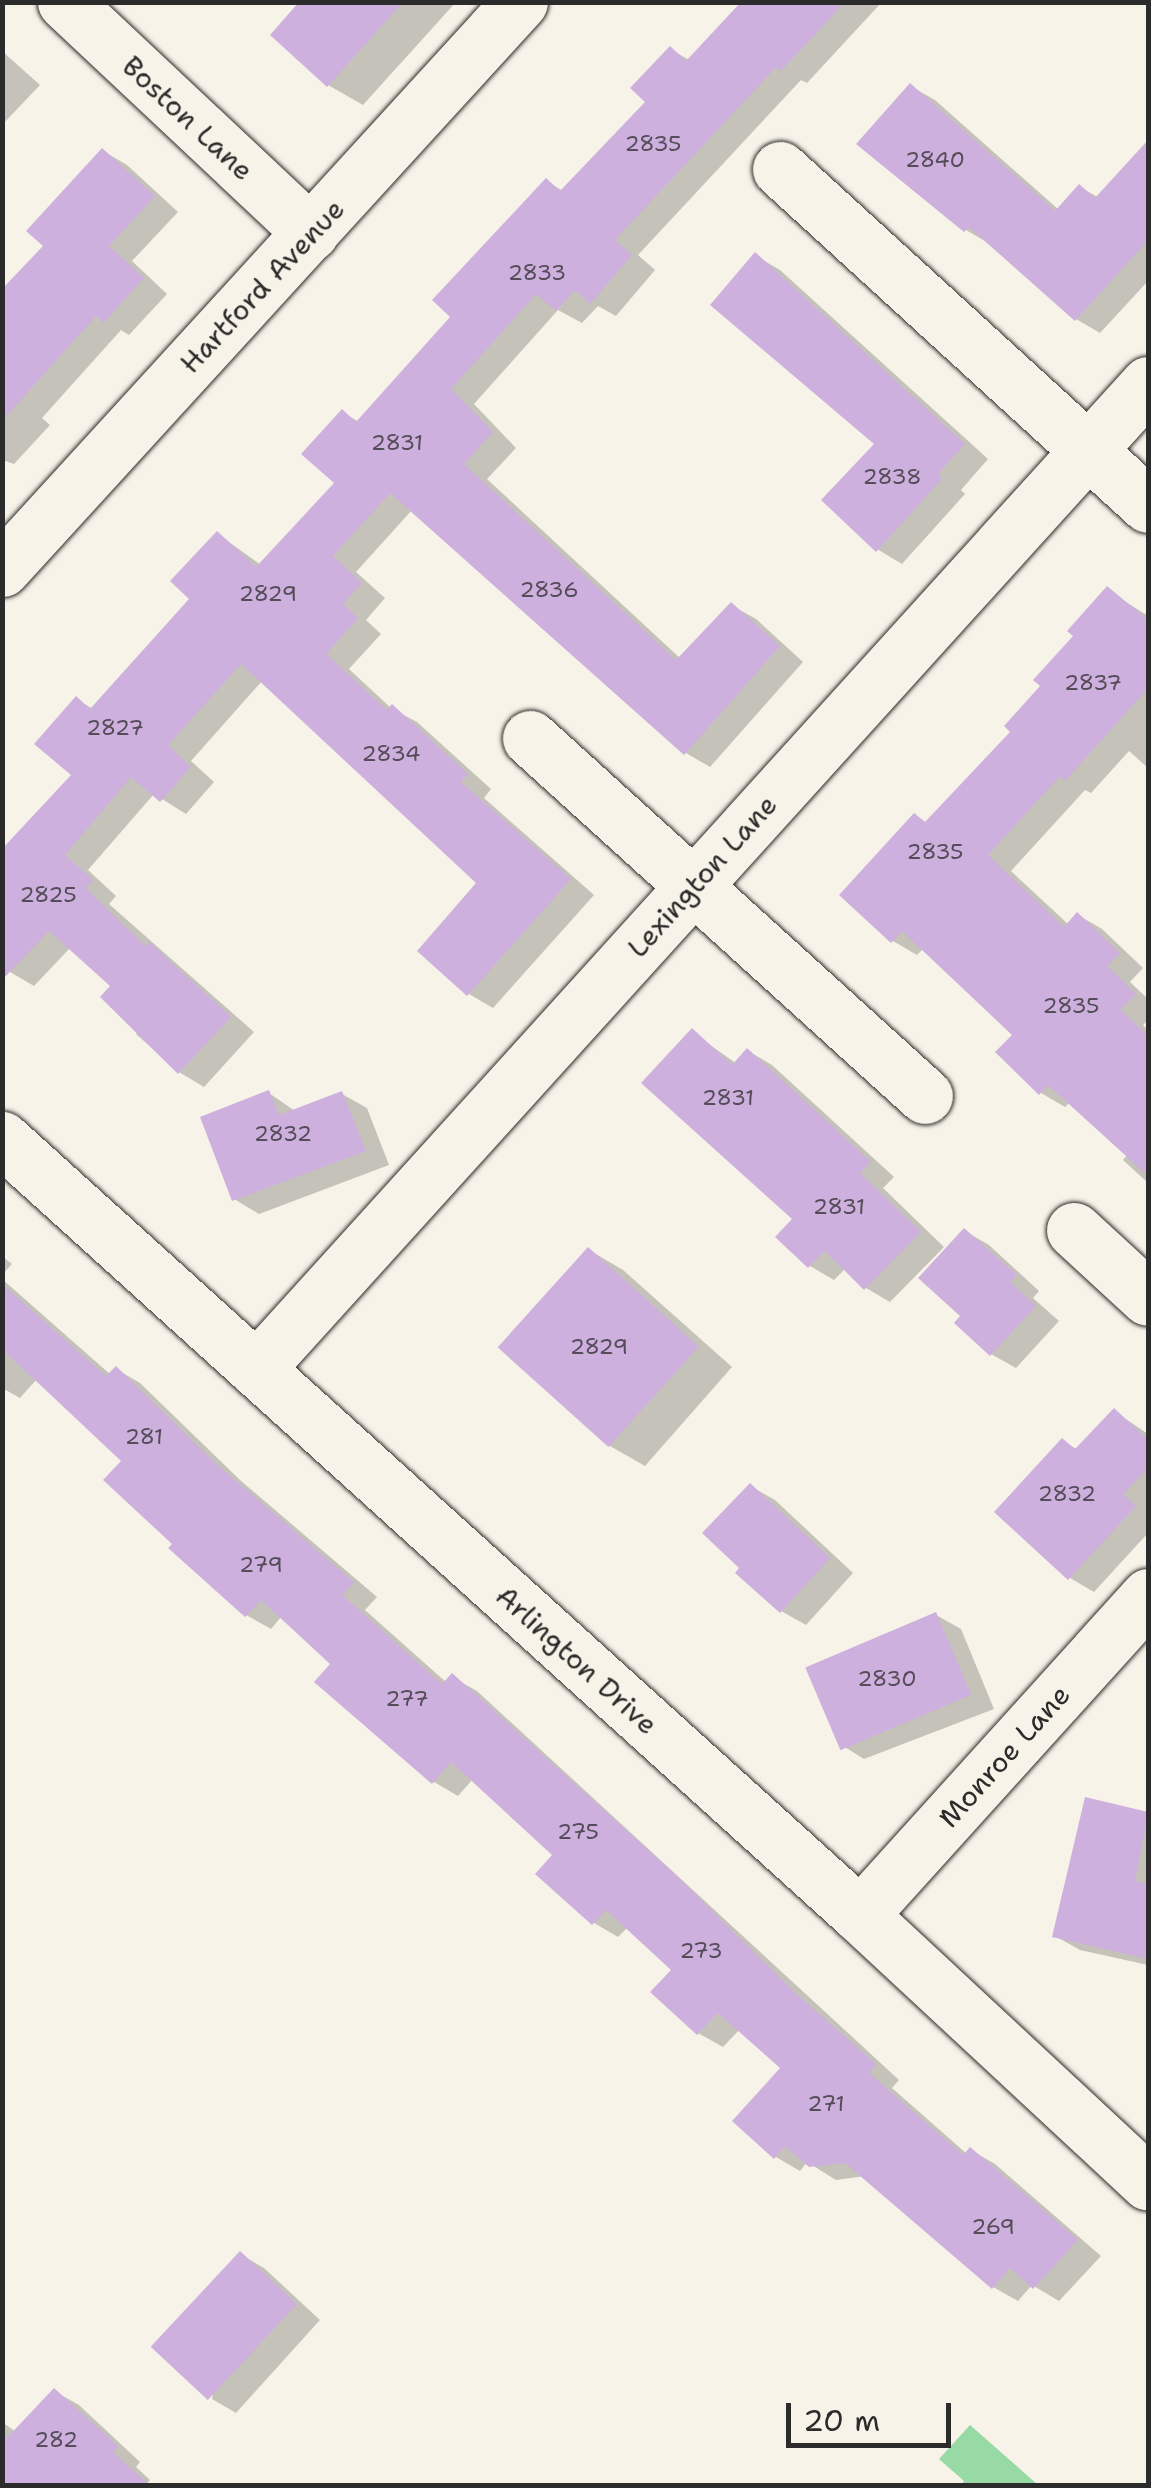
<!DOCTYPE html>
<html>
<head>
<meta charset="utf-8">
<style>
  body { margin:0 }
  #map { position:relative; width:1151px; height:2488px; overflow:hidden; background:#f7f3e8; font-family:"Shantell Sans",sans-serif }
  div>[style] { position:absolute }
  [style*='--x'] { left:calc(var(--x)*1px); top:calc(var(--y)*1px); width:calc(var(--w)*1px); rotate:calc(var(--a)*1deg) }
  .green>* { inset:0; background:#98daa5 }
  .shadow>* { inset:0; background:#0003 }
  .building>* { inset:0; background:#cdb0de; transform-origin:0 0 }
  .roads { filter:drop-shadow(0 0 2px #2b2b2b) drop-shadow(0 0 2px #2b2b2b) }
  .minor>* { height:55px; margin:-27.5px; padding:0 27.5px; transform-origin:27.5px; border-radius:27.5px; background:#f7f3e8 }
  span { translate:-50% -50%; white-space:nowrap; text-align:center; line-height:1.15; -webkit-text-stroke:8px #f7f3e8; paint-order:stroke }
  .number-label { font-size:22px; color:#544c58 }
  .number-label span { -webkit-text-stroke-width:0 }
  .street-label { font-size:28px; color:#2b2b2b }
  .frame { position:absolute; inset:0; border:5px solid #2b2b2b; pointer-events:none }
  .scale { position:absolute; left:786px; top:2403px; width:165px; height:45px; box-sizing:border-box; border:5px solid #2b2b2b; border-top:0; padding-left:12px; font-size:30px; line-height:35px; white-space:nowrap; color:#2b2b2b; -webkit-text-stroke:8px #f7f3e8; paint-order:stroke }
</style>
</head>
<body>
<div id="map">
  <div class="green">
    <i style="clip-path:polygon(970px 2425px,1038px 2485px,961px 2485px,964px 2481px,939px 2459px)"></i>
  </div>
  <div class="shadow">
    <i style="clip-path:polygon(303px 2px,456px 2px,363px 105px,328px 85px)"></i>
    <i style="clip-path:polygon(745px 2px,882px 2px,807px 83px,801px 80px,638px 255px,655px 270px,616px 316px,598px 306px,582px 323px,558px 310px,474px 404px,516px 448px,487px 479px,681px 659px,731px 605px,756px 619px,803px 662px,710px 767px,686px 753px,412px 510px,356px 572px,385px 598px,366px 620px,381px 634px,349px 669px,392px 709px,417px 722px,491px 789px,484px 798px,594px 895px,493px 1008px,469px 994px,480px 883px,262px 681px,191px 761px,214px 782px,186px 814px,154px 794px,88px 870px,116px 896px,109px 904px,254px 1032px,204px 1087px,179px 1072px,136px 1034px,139px 1030px,113px 985px,71px 947px,34px 986px,10px 972px,2px 965px,75px 775px,76px 699px,93px 709px,193px 599px,218px 534px,261px 565px,337px 483px,342px 412px,359px 422px,454px 317px,546px 181px,563px 191px,648px 102px,670px 49px,691px 61px)"></i>
    <i style="clip-path:polygon(2px 51px,40px 85px,2px 125px)"></i>
    <i style="clip-path:polygon(910px 86px,935px 100px,1059px 210px,1080px 187px,1099px 198px,1130px 164px,1148px 175px,1148px 281px,1100px 333px,1076px 319px,990px 244px,966px 230px,860px 144px)"></i>
    <i style="clip-path:polygon(103px 151px,127px 165px,178px 212px,132px 261px,167px 294px,129px 335px,121px 330px,42px 418px,50px 425px,14px 464px,2px 460px,2px 293px,46px 246px)"></i>
    <i style="clip-path:polygon(756px 256px,780px 270px,988px 459px,961px 490px,965px 494px,902px 564px,877px 549px,878px 444px)"></i>
    <i style="clip-path:polygon(1107px 590px,1145px 614px,1148px 611px,1148px 768px,1129px 751px,1091px 793px,1085px 790px,1011px 871px,1069px 925px,1078px 915px,1102px 929px,1143px 968px,1130px 982px,1148px 999px,1148px 1020px,1143px 1025px,1148px 1030px,1148px 1183px,1123px 1160px,1128px 1154px,1070px 1102px,1065px 1107px,1041px 1093px,1015px 1035px,924px 948px,917px 955px,893px 941px,915px 816px,927px 823px,1013px 731px)"></i>
    <i style="clip-path:polygon(692px 1032px,737px 1064px,748px 1051px,772px 1065px,894px 1177px,883px 1188px,944px 1247px,890px 1302px,866px 1288px,846px 1268px,834px 1280px,810px 1266px,796px 1219px)"></i>
    <i style="clip-path:polygon(269px 1093px,295px 1111px,342px 1094px,367px 1108px,389px 1165px,259px 1214px,234px 1199px)"></i>
    <i style="clip-path:polygon(965px 1231px,989px 1245px,1039px 1291px,1033px 1298px,1059px 1321px,1016px 1368px,991px 1354px,964px 1316px)"></i>
    <i style="clip-path:polygon(589px 1250px,623px 1270px,732px 1367px,645px 1466px,610px 1446px)"></i>
    <i style="clip-path:polygon(2px 1256px,12px 1264px,2px 1275px)"></i>
    <i style="clip-path:polygon(2px 1279px,111px 1375px,116px 1369px,140px 1383px,240px 1480px,377px 1597px,365px 1610px,447px 1683px,452px 1677px,477px 1691px,899px 2080px,892px 2088px,967px 2154px,971px 2150px,995px 2164px,1101px 2256px,1059px 2301px,1032px 2285px,1018px 2301px,993px 2287px,865px 2176px,836px 2180px,807px 2162px,800px 2171px,776px 2157px,783px 2068px,740px 2029px,723px 2047px,698px 2033px,674px 1970px,628px 1927px,618px 1937px,594px 1923px,556px 1854px,473px 1779px,458px 1796px,434px 1782px,334px 1664px,282px 1616px,271px 1629px,246px 1615px,175px 1544px,125px 1460px,37px 1379px,20px 1398px,2px 1388px)"></i>
    <i style="clip-path:polygon(1114px 1411px,1148px 1434px,1148px 1533px,1094px 1592px,1070px 1578px,1063px 1441px,1078px 1450px)"></i>
    <i style="clip-path:polygon(750px 1486px,775px 1500px,853px 1573px,806px 1625px,781px 1611px)"></i>
    <i style="clip-path:polygon(936px 1615px,961px 1629px,994px 1709px,864px 1759px,840px 1744px)"></i>
    <i style="clip-path:polygon(1087px 1800px,1148px 1814px,1148px 1965px,1080px 1950px,1055px 1936px)"></i>
    <i style="clip-path:polygon(240px 2254px,264px 2268px,320px 2320px,236px 2413px,212px 2399px)"></i>
    <i style="clip-path:polygon(54px 2391px,79px 2405px,140px 2462px,136px 2467px,150px 2480px,145px 2486px,2px 2486px,2px 2422px,16px 2432px)"></i>
  </div>
  <div class="building">
    <i style="clip-path:polygon(299px 2px,403px 2px,327px 87px,270px 35px)"></i>
    <i style="clip-path:polygon(741px 2px,845px 2px,781px 71px,776px 67px,615px 240px,632px 255px,590px 304px,575px 290px,556px 311px,536px 294px,451px 389px,493px 432px,464px 464px,676px 660px,731px 602px,780px 646px,684px 755px,390px 493px,333px 556px,362px 583px,343px 604px,358px 618px,326px 654px,387px 710px,392px 704px,468px 774px,461px 782px,571px 879px,467px 996px,417px 951px,476px 883px,241px 664px,168px 745px,191px 767px,160px 802px,131px 777px,65px 855px,93px 880px,86px 888px,145px 946px,149px 942px,231px 1017px,178px 1074px,100px 997px,110px 986px,49px 931px,2px 980px,2px 849px,71px 775px,34px 744px,76px 696px,90px 709px,189px 599px,170px 581px,217px 531px,256px 567px,334px 483px,301px 454px,342px 409px,356px 422px,450px 317px,432px 300px,546px 178px,560px 191px,645px 102px,630px 88px,670px 46px,686px 61px)"></i>
    <i style="clip-path:polygon(910px 83px,1055px 211px,1079px 184px,1095px 198px,1148px 140px,1148px 240px,1075px 321px,969px 227px,964px 232px,856px 144px)"></i>
    <i style="clip-path:polygon(102px 148px,155px 196px,109px 246px,144px 278px,103px 323px,96px 316px,2px 421px,2px 289px,43px 246px,26px 231px)"></i>
    <i style="clip-path:polygon(755px 252px,965px 444px,938px 474px,942px 479px,876px 552px,821px 500px,874px 444px,710px 305px)"></i>
    <i style="clip-path:polygon(1107px 586px,1148px 620px,1148px 688px,1065px 781px,1060px 776px,988px 855px,1064px 927px,1077px 912px,1120px 953px,1107px 966px,1136px 994px,1120px 1010px,1148px 1035px,1148px 1176px,1048px 1085px,1039px 1095px,995px 1052px,1012px 1035px,902px 931px,891px 943px,839px 895px,914px 813px,925px 822px,1010px 732px,1004px 726px,1040px 686px,1033px 680px,1073px 636px,1067px 631px)"></i>
    <i style="clip-path:polygon(692px 1028px,732px 1065px,747px 1048px,871px 1162px,860px 1173px,921px 1232px,864px 1290px,825px 1251px,808px 1268px,775px 1237px,792px 1219px,641px 1083px)"></i>
    <i style="clip-path:polygon(269px 1090px,279px 1115px,342px 1091px,366px 1151px,232px 1201px,200px 1117px)"></i>
    <i style="clip-path:polygon(964px 1228px,1017px 1275px,1010px 1282px,1036px 1306px,990px 1356px,954px 1323px,960px 1316px,918px 1278px)"></i>
    <i style="left:588px;top:1247px;width:149px;height:135px;rotate:42deg"></i>
    <i style="clip-path:polygon(2px 1284px,106px 1376px,116px 1366px,215px 1463px,354px 1582px,342px 1595px,442px 1684px,452px 1673px,678px 1877px,793px 1991px,876px 2064px,869px 2073px,963px 2155px,970px 2147px,1078px 2240px,1033px 2289px,1010px 2268px,992px 2289px,845px 2163px,809px 2167px,785px 2146px,774px 2159px,732px 2121px,780px 2068px,718px 2013px,697px 2035px,650px 1992px,671px 1970px,606px 1910px,592px 1925px,535px 1874px,552px 1855px,451px 1762px,432px 1784px,314px 1682px,330px 1664px,261px 1600px,245px 1617px,168px 1548px,172px 1544px,103px 1480px,121px 1461px,2px 1349px)"></i>
    <i style="clip-path:polygon(1114px 1408px,1148px 1440px,1148px 1468px,1123px 1494px,1136px 1506px,1068px 1580px,994px 1512px,1062px 1438px,1075px 1449px)"></i>
    <i style="clip-path:polygon(750px 1483px,830px 1558px,780px 1613px,735px 1573px,739px 1568px,702px 1533px)"></i>
    <i style="left:936px;top:1612px;width:90px;height:142px;rotate:67deg"></i>
    <i style="clip-path:polygon(1085px 1797px,1148px 1812px,1135px 1881px,1148px 1884px,1148px 1959px,1052px 1937px)"></i>
    <i style="left:240px;top:2251px;width:78px;height:131px;rotate:43deg"></i>
    <i style="clip-path:polygon(54px 2388px,118px 2446px,113px 2452px,150px 2486px,2px 2486px,2px 2443px)"></i>
  </div>
  <div class="roads">
    <div class="minor">
      <i style="--x:65;--y:2;--w:337;--a:43.2"></i>
      <i style="--x:780;--y:169;--w:498;--a:42.4"></i>
      <i style="--x:2;--y:569;--w:768;--a:-47.59"></i>
      <i style="--x:530;--y:738;--w:533;--a:42.19"></i>
      <i style="--x:2;--y:1139;--w:1157;--a:42.13"></i>
      <i style="--x:860;--y:1915;--w:393;--a:42.9"></i>
      <i style="--x:1074;--y:1230;--w:100;--a:42.6"></i>
      <i style="--x:256;--y:1369;--w:1329;--a:-47.84"></i>
      <i style="--x:860;--y:1915;--w:430;--a:-47.9"></i>
    </div>
  </div>
  <div class="number-label">
    <span style="left:653px;top:144px">2835</span>
    <span style="left:935px;top:160px">2840</span>
    <span style="left:537px;top:273px">2833</span>
    <span style="left:397px;top:443px">2831</span>
    <span style="left:892px;top:477px">2838</span>
    <span style="left:549px;top:590px">2836</span>
    <span style="left:268px;top:594px">2829</span>
    <span style="left:1093px;top:683px">2837</span>
    <span style="left:115px;top:728px">2827</span>
    <span style="left:391px;top:754px">2834</span>
    <span style="left:935px;top:852px">2835</span>
    <span style="left:48px;top:895px">2825</span>
    <span style="left:1071px;top:1006px">2835</span>
    <span style="left:728px;top:1098px">2831</span>
    <span style="left:283px;top:1134px">2832</span>
    <span style="left:839px;top:1207px">2831</span>
    <span style="left:599px;top:1347px">2829</span>
    <span style="left:144px;top:1437px">281</span>
    <span style="left:1067px;top:1494px">2832</span>
    <span style="left:261px;top:1565px">279</span>
    <span style="left:887px;top:1679px">2830</span>
    <span style="left:407px;top:1699px">277</span>
    <span style="left:578px;top:1832px">275</span>
    <span style="left:701px;top:1951px">273</span>
    <span style="left:826px;top:2104px">271</span>
    <span style="left:993px;top:2227px">269</span>
    <span style="left:56px;top:2440px">282</span>
  </div>
  <div class="street-label">
    <span style="left:188px;top:118px;rotate:43deg">Boston Lane</span>
    <span style="left:262px;top:286px;rotate:-47deg">Hartford Avenue</span>
    <span style="left:702px;top:876px;rotate:-48deg">Lexington Lane</span>
    <span style="left:577px;top:1660px;rotate:42deg">Arlington Drive</span>
    <span style="left:1004px;top:1756px;rotate:-48deg">Monroe Lane</span>
  </div>
  <div class="frame"></div>
  <div class="scale">20 m</div>
</div>
</body>
</html>
